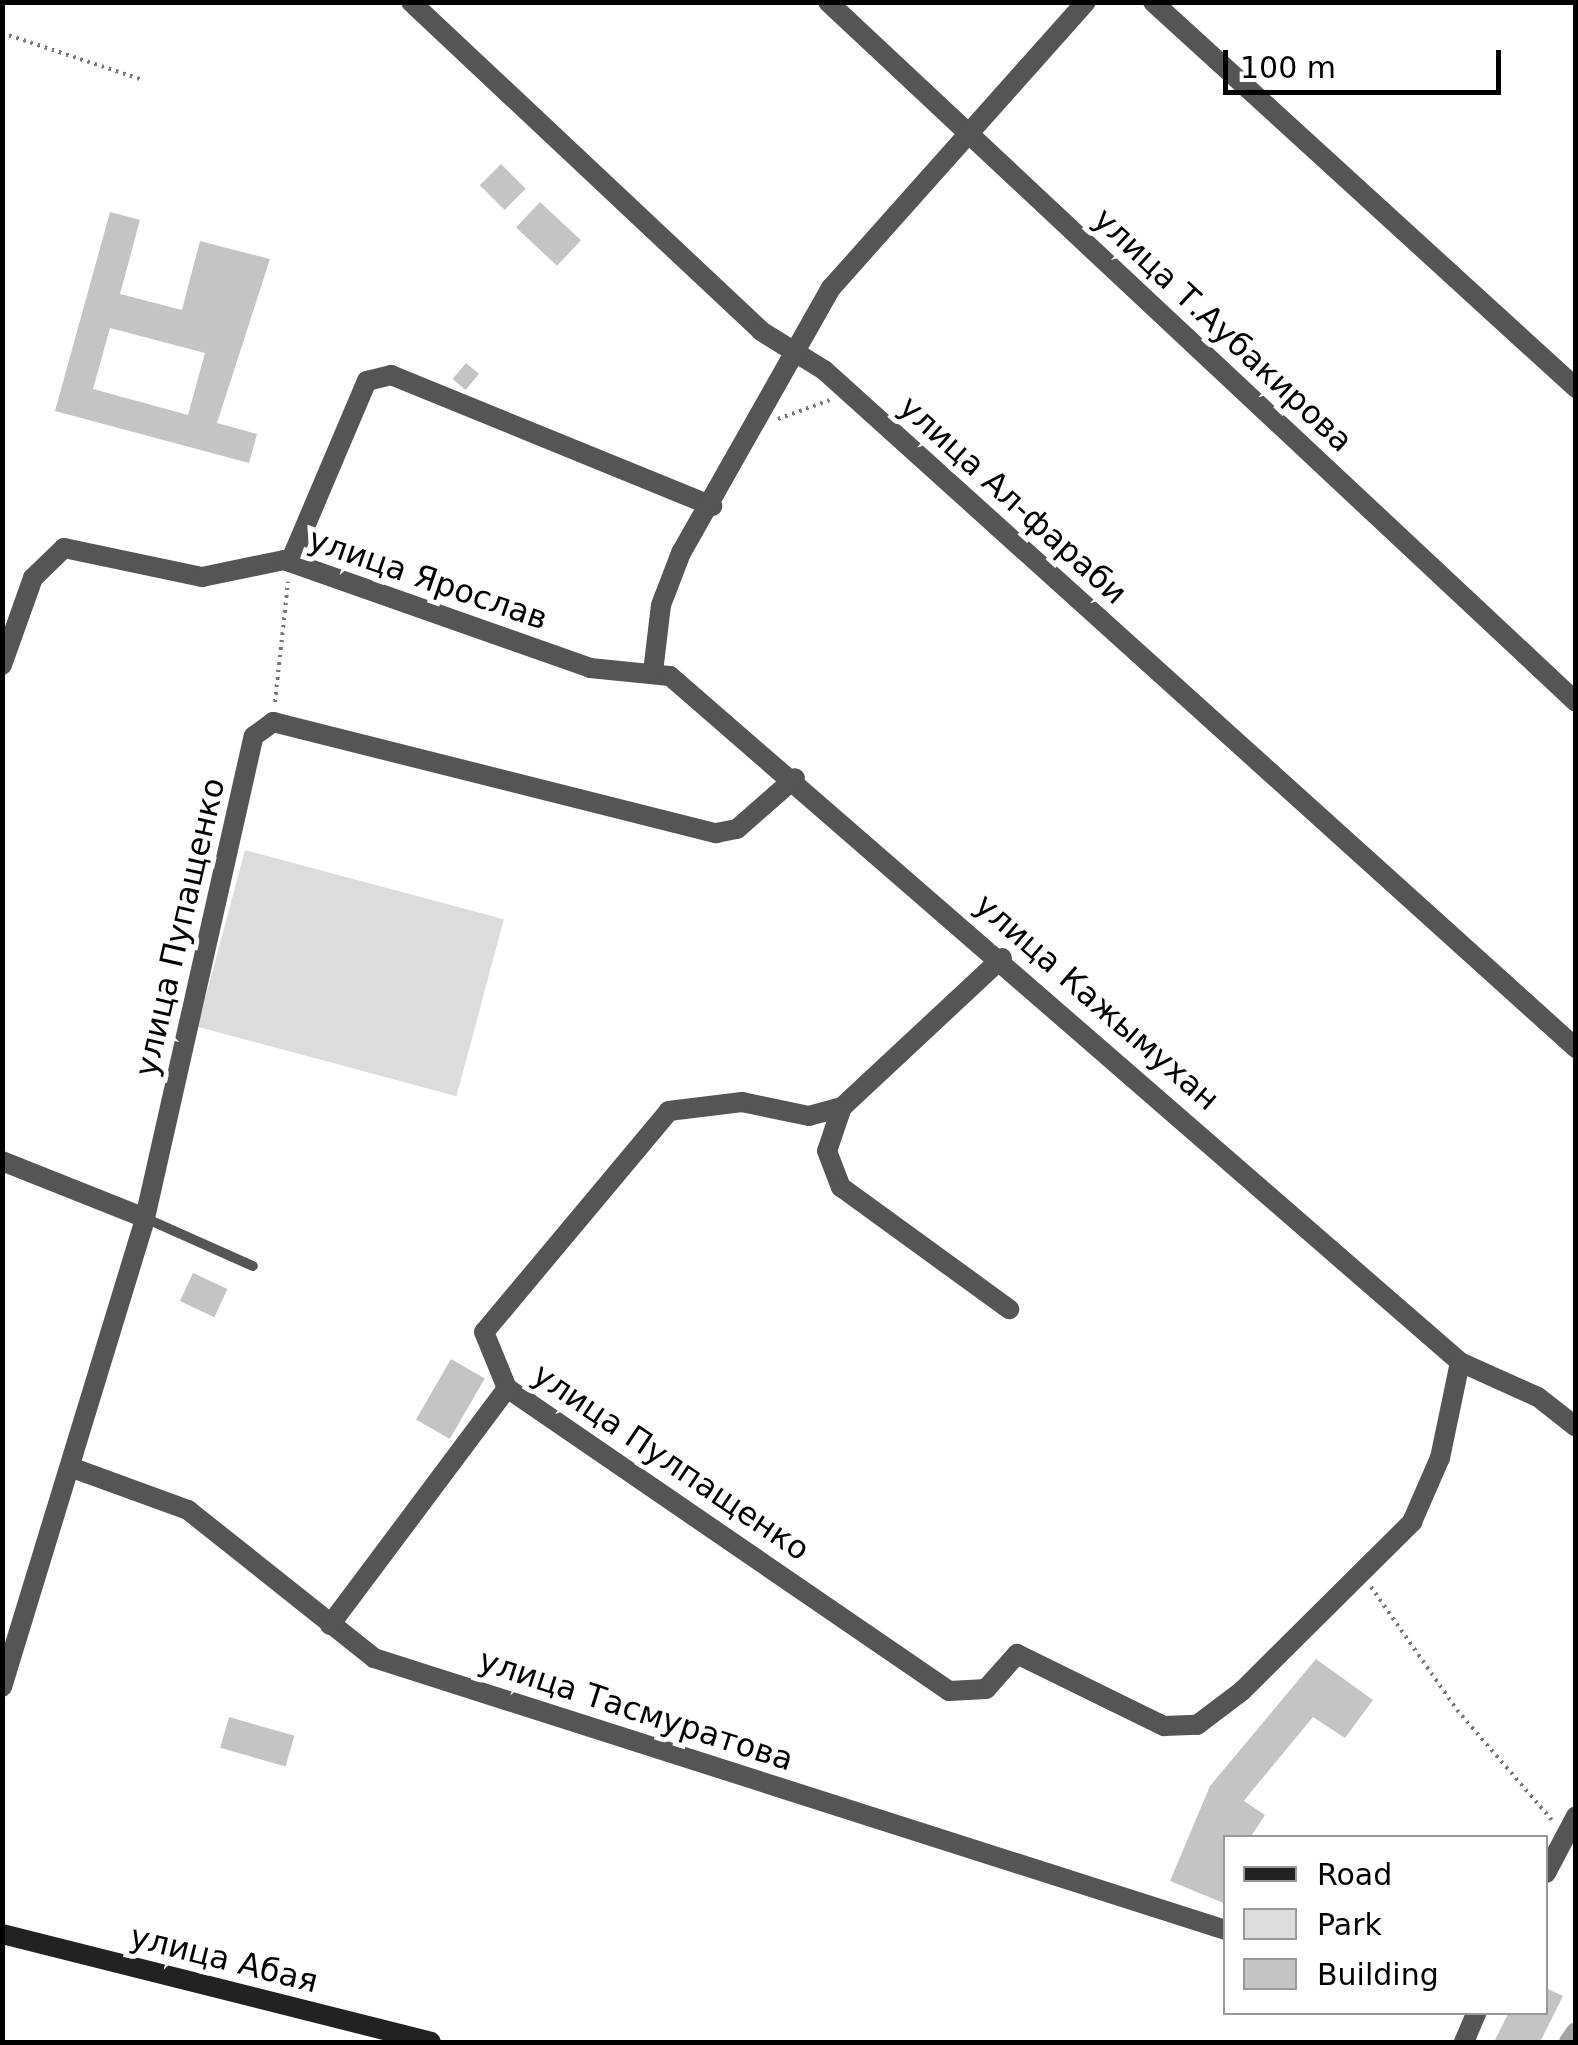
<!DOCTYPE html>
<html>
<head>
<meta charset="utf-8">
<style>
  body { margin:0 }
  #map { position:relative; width:1578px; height:2045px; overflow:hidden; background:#fff; font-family:"DejaVu Sans",sans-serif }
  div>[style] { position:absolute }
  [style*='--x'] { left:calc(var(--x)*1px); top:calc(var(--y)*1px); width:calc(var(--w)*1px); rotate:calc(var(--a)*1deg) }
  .green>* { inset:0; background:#dcdcdc; transform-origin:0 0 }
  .canal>* { height:20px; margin:-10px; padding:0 10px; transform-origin:10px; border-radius:10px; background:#a3a3a3 }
  .building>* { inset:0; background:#c4c4c4; transform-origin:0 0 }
  .path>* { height:4px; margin-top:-2px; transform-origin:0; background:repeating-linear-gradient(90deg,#777 0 2.5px,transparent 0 7.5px) }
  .service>* { height:10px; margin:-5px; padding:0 5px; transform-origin:5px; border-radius:5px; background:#555 }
  .minor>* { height:20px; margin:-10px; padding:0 10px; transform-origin:10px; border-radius:10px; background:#555 }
  .secondary>* { height:20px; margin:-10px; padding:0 10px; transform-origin:10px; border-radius:10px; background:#222 }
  span { translate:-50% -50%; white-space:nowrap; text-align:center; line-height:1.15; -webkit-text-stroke:10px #fff; paint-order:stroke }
  .street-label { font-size:32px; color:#000 }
  .frame { position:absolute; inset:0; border:5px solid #000; pointer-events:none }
  .legend { position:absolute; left:1223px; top:1835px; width:325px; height:180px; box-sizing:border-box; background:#fff; border:2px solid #999; margin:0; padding:12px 18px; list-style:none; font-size:30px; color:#000 }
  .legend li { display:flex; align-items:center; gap:20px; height:50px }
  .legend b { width:50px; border:2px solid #999 }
  .scale { position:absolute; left:1223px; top:50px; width:278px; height:45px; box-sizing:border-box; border:5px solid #000; border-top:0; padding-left:12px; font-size:30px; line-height:35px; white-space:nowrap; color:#000; -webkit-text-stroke:8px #fff; paint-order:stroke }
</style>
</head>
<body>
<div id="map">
  <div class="green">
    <i style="left:245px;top:850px;width:268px;height:183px;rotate:15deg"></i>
  </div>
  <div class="canal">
    <i style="--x:1569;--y:2042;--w:12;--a:-55"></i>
  </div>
  <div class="building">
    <i style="left:501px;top:164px;width:35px;height:30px;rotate:45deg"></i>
    <i style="left:540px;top:202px;width:56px;height:35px;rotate:43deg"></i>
    <i style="clip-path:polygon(evenodd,110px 212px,140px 220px,120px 294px,182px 310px,200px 241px,270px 259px,217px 423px,257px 434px,249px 463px,55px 411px,110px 212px,110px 328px,205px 353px,188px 415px,93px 389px,110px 328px)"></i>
    <i style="left:466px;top:363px;width:17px;height:21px;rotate:40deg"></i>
    <i style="left:193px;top:1273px;width:38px;height:31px;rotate:25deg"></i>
    <i style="left:451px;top:1359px;width:39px;height:70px;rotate:30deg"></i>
    <i style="clip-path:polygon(1316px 1659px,1373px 1700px,1345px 1738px,1313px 1717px,1251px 1792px,1244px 1801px,1265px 1815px,1250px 1838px,1226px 1838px,1226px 1904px,1170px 1881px,1210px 1786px)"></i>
    <i style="left:229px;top:1717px;width:68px;height:32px;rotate:16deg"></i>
    <i style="clip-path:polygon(1548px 1989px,1563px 1996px,1540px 2042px,1494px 2042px,1509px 2012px,1546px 2012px)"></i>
  </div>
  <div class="path">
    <i style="--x:2;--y:33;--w:149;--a:18.4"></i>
    <i style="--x:778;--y:419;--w:55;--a:-20.1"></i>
    <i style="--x:275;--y:702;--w:121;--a:-83.8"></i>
    <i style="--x:1371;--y:1587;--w:150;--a:55"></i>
    <i style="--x:1457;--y:1710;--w:145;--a:49.2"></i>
  </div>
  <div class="service">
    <i style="--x:145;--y:1218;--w:118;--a:24"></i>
  </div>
  <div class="minor">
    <i style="--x:411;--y:2;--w:480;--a:43.2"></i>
    <i style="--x:761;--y:331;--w:74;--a:31.8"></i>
    <i style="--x:824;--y:370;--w:1013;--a:42.04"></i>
    <i style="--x:828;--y:2;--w:1024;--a:43.1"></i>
    <i style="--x:1153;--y:2;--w:573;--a:42.38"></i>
    <i style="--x:290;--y:562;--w:197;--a:-67"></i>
    <i style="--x:367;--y:381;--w:25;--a:-14"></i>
    <i style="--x:391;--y:375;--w:347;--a:22.2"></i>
    <i style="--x:2;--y:665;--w:92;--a:-70.4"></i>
    <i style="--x:33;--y:578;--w:43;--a:-44.1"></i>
    <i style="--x:64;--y:548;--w:141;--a:11.9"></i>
    <i style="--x:202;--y:577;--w:84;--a:-11.7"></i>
    <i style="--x:284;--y:560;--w:324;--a:19.4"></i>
    <i style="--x:590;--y:668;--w:80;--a:5.7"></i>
    <i style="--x:670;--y:676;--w:1046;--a:40.97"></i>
    <i style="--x:1460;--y:1362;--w:85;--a:24.2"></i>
    <i style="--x:1538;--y:1397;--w:48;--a:38.3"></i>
    <i style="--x:653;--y:672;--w:67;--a:-83.2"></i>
    <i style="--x:661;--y:605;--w:56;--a:-69"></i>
    <i style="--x:681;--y:553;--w:305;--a:-60.5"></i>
    <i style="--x:831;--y:288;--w:383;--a:-48.3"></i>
    <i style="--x:1002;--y:958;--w:219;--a:137"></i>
    <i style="--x:842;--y:1107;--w:34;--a:165"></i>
    <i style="--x:809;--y:1116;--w:68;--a:-168.2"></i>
    <i style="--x:742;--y:1102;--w:74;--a:173"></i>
    <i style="--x:669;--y:1111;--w:288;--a:129.9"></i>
    <i style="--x:484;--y:1332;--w:61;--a:67.7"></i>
    <i style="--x:507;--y:1388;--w:536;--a:34.43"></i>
    <i style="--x:949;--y:1691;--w:37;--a:-3"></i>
    <i style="--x:986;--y:1689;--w:47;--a:-48.5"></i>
    <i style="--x:1017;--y:1654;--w:164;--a:26.1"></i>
    <i style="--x:1164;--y:1726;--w:33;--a:-2"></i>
    <i style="--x:1197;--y:1725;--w:56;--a:-37.1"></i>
    <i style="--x:1242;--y:1691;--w:240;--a:-44.8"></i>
    <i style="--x:1412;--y:1522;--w:70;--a:-66.4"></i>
    <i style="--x:1440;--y:1458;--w:98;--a:-78.2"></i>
    <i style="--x:842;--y:1107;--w:46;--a:108.8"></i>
    <i style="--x:827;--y:1151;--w:39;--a:69"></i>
    <i style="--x:841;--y:1187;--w:208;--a:36"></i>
    <i style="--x:2;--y:1161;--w:154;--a:21.7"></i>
    <i style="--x:70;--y:1467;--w:126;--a:20"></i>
    <i style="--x:188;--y:1510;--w:238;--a:38.5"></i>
    <i style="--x:374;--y:1658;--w:894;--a:17.71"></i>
    <i style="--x:330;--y:1625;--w:296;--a:-53.2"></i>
    <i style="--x:2;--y:1687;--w:490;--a:-73"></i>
    <i style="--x:145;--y:1218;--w:494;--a:-77.3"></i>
    <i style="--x:254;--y:736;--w:24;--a:-36"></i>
    <i style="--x:273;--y:722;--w:457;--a:14.1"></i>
    <i style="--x:716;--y:833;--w:21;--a:-11"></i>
    <i style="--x:737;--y:829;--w:77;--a:-41.3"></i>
    <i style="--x:1546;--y:1873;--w:64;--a:-62.2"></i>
    <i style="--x:1464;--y:2042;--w:33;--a:-67"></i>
  </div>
  <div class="secondary">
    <i style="--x:2;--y:1934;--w:442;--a:14.1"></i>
  </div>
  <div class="street-label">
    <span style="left:1223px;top:330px;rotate:43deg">улица Т.Аубакирова</span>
    <span style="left:1013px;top:500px;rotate:42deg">улица Ал-фараби</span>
    <span style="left:428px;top:579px;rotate:19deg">улица Ярослав</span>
    <span style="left:180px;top:927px;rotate:-77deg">улица Пупащенко</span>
    <span style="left:1097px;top:1002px;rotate:41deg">улица Кажымухан</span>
    <span style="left:671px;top:1462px;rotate:34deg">улица Пулпащенко</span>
    <span style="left:636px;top:1710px;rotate:18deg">улица Тасмуратова</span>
    <span style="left:224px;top:1959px;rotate:14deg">улица Абая</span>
  </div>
  <div class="frame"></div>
  <ul class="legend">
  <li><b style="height:12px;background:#222"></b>Road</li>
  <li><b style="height:28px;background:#dcdcdc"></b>Park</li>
  <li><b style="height:28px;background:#c4c4c4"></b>Building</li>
  </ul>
  <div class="scale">100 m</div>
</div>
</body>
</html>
